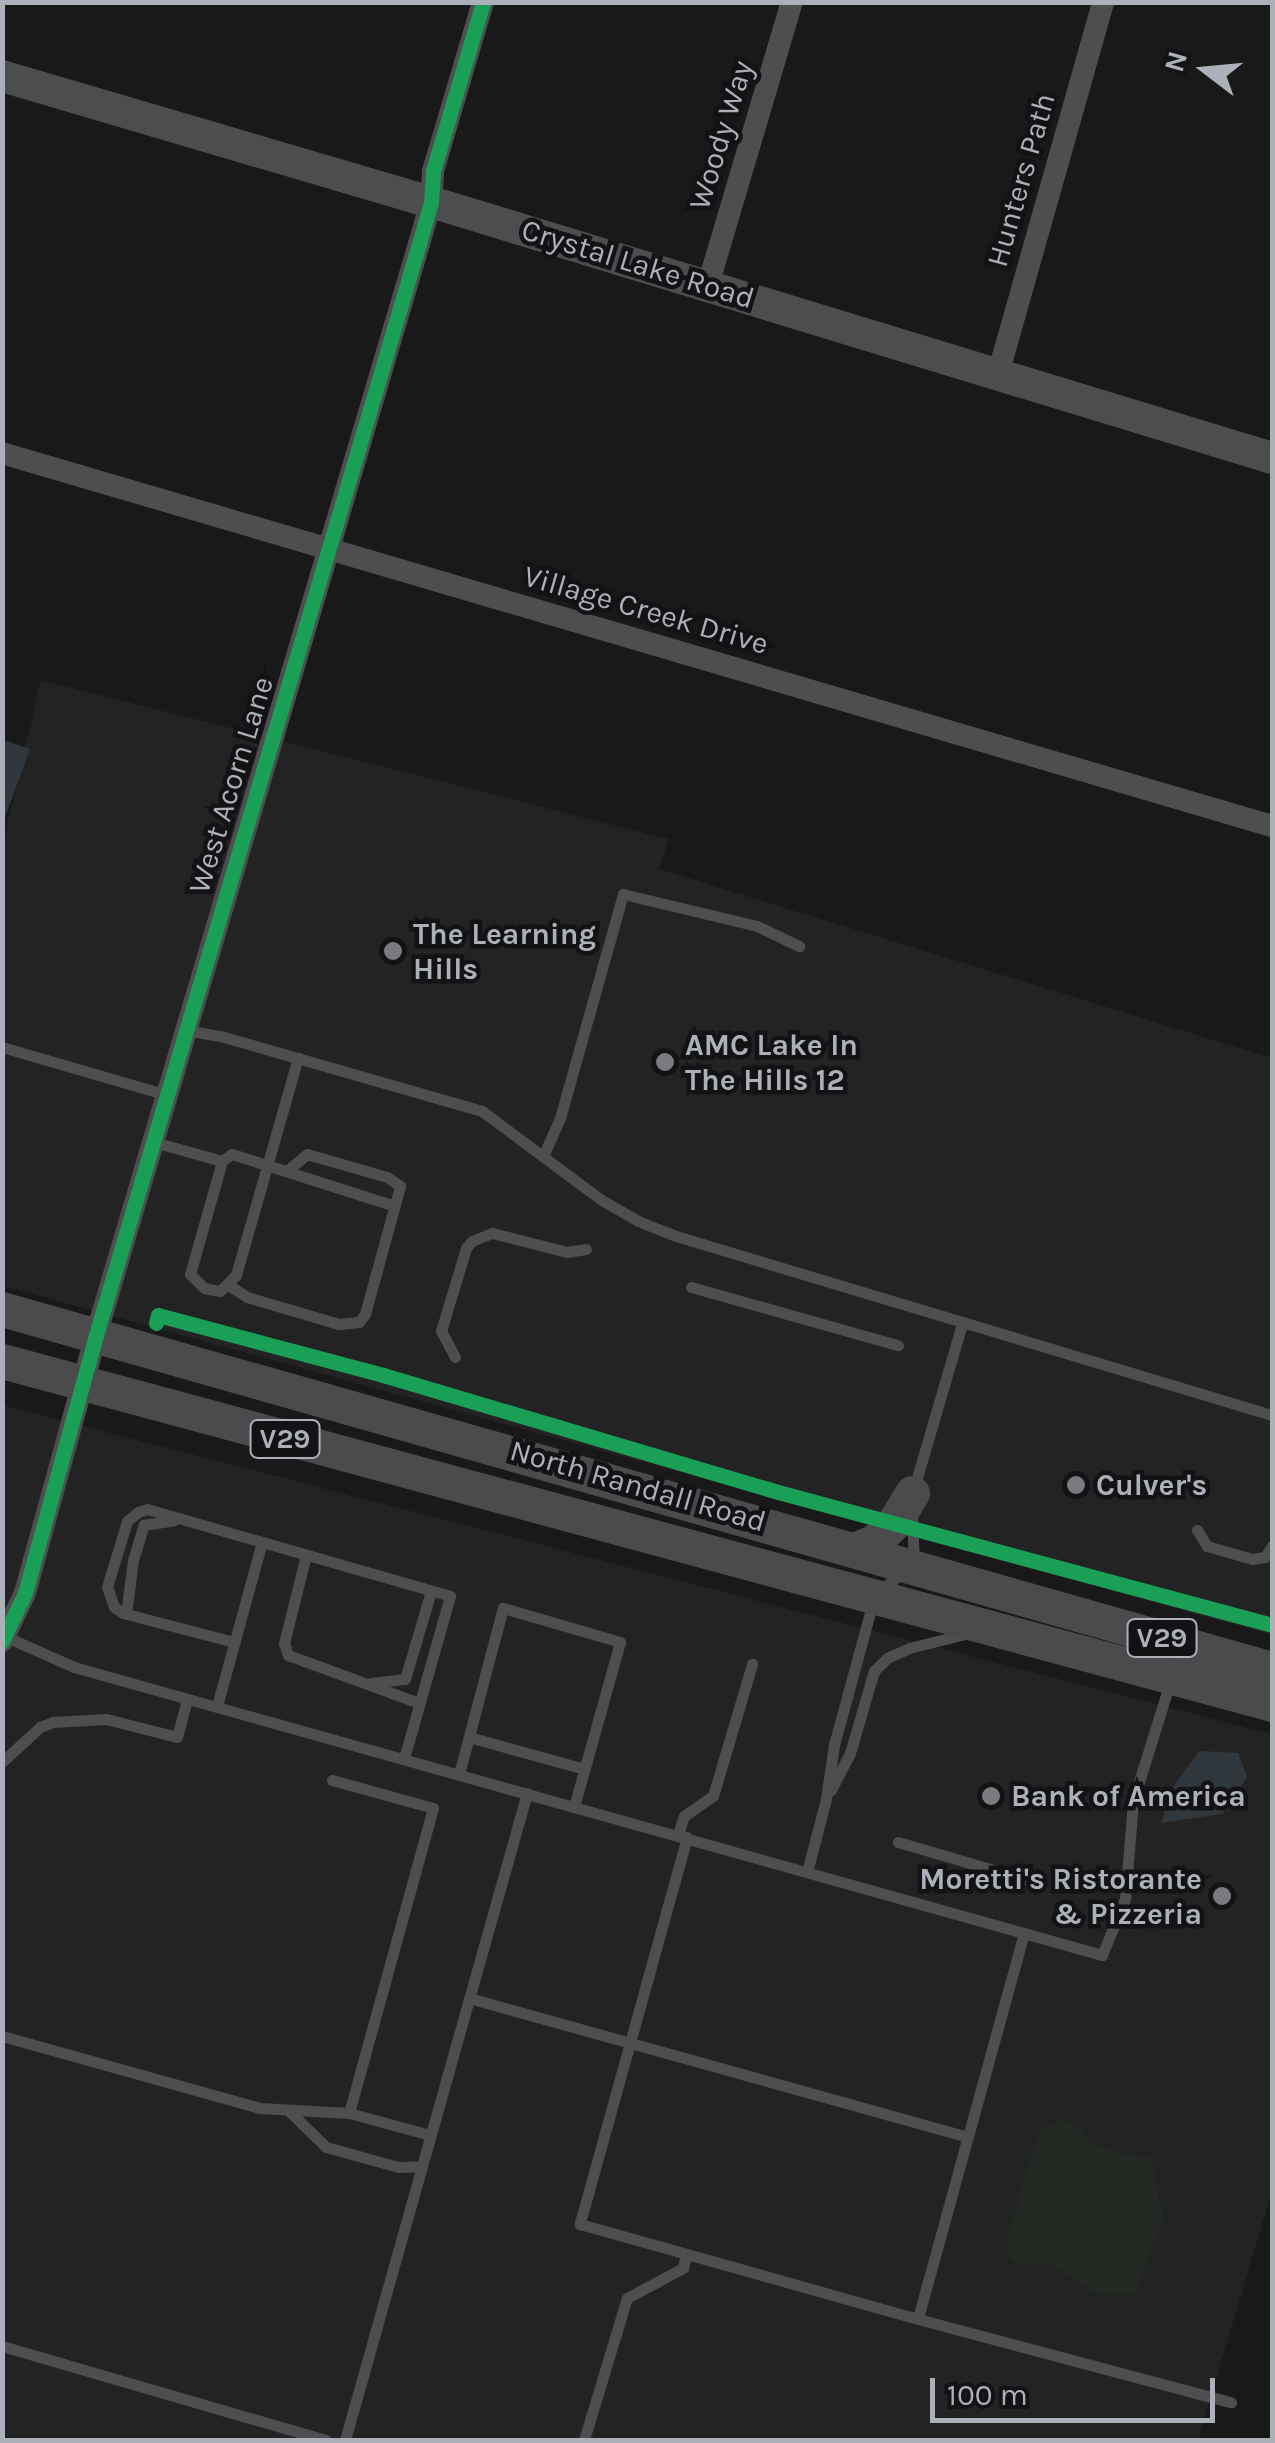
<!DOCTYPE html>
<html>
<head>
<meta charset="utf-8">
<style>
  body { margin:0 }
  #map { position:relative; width:1275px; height:2443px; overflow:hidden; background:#191919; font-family:Karla,sans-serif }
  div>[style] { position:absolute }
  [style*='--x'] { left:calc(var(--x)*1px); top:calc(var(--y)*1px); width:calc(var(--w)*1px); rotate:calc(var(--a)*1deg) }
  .built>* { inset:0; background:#232324 }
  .green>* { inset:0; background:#232923 }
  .water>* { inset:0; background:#31383d }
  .lane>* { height:11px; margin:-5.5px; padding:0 5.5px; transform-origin:5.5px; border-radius:5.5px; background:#4e4e51 }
  .street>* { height:22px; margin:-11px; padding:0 11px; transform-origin:11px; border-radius:11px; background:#4e4e51 }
  .secondary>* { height:32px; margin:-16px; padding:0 16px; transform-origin:16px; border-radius:16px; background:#4c4d4f }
  .primary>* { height:35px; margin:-17.5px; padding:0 17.5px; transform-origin:17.5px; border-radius:17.5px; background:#4b4b4d }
  .cycleway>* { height:15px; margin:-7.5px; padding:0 7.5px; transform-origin:7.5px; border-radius:7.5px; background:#1a9f57 }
  .dots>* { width:28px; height:28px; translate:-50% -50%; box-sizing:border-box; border:5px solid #131315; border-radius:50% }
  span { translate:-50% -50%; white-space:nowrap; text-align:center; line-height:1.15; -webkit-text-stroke:9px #131315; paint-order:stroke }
  .shield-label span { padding:2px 8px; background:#131315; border:2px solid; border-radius:8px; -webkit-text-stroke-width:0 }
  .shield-label { font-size:28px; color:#acb0b8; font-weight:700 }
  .street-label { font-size:30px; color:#acb0b8 }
  .poi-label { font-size:30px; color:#acb0b8; font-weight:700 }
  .left { translate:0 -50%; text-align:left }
  .right { translate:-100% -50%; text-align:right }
  .frame { position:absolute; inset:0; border:5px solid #acb0b8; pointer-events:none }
  .north { position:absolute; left:1155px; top:20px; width:100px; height:100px; -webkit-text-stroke:8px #131315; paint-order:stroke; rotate:286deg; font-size:28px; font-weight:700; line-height:40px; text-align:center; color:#acb0b8 }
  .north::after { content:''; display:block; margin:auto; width:35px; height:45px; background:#acb0b8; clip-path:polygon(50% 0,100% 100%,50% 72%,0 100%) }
  .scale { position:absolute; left:930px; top:2378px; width:285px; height:45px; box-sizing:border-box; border:5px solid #acb0b8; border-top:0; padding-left:12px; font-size:30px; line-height:35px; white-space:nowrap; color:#acb0b8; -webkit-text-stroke:8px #131315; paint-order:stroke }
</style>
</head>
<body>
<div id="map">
  <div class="built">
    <i style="clip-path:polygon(41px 680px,669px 839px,659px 869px,1272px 1058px,1272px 1635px,3px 1286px,3px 843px)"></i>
    <i style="clip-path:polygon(2px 1405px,1272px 1734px,1272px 2191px,1198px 2440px,3px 2440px)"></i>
  </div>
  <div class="green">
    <i style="clip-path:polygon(1060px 2120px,1079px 2128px,1091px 2142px,1122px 2155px,1151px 2158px,1163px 2217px,1135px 2294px,1099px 2295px,1048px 2263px,1018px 2264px,1009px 2257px,1006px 2242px,1040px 2130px)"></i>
  </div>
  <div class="water">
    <i style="clip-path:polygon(3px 740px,30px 749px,3px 823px,2px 740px)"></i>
    <i style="clip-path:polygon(1199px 1751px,1238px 1753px,1247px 1777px,1222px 1814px,1161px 1823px,1173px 1787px)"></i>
  </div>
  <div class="lane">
    <i style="--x:185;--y:1030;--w:40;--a:10"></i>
    <i style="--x:224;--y:1037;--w:268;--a:16"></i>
    <i style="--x:482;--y:1111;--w:147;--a:36.7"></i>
    <i style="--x:600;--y:1199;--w:44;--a:30.1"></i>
    <i style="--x:638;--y:1221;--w:41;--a:21.5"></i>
    <i style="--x:676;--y:1236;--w:622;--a:16.72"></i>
    <i style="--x:2;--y:1047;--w:172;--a:16.2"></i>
    <i style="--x:154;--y:1142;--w:71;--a:15.6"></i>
    <i style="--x:222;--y:1161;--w:117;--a:105.8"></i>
    <i style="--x:190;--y:1274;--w:20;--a:45"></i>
    <i style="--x:204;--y:1288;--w:16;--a:11"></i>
    <i style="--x:220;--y:1291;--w:23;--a:-45"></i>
    <i style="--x:236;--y:1275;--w:226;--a:-74.1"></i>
    <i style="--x:544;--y:1154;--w:39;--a:-66"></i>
    <i style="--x:560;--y:1118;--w:233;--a:-74.3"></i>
    <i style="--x:623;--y:894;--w:138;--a:13.4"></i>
    <i style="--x:757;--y:926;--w:47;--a:25.5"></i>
    <i style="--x:222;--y:1161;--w:12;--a:-35"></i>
    <i style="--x:232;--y:1154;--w:171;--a:17.7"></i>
    <i style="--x:228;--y:1285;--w:22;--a:32"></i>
    <i style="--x:247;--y:1297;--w:96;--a:16.4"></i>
    <i style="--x:339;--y:1324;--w:20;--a:-6"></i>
    <i style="--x:359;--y:1322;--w:10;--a:-53"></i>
    <i style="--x:365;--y:1314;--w:133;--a:-74.7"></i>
    <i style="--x:400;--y:1186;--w:16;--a:-145"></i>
    <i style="--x:387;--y:1177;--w:83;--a:-164"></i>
    <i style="--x:307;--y:1154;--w:26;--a:140"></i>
    <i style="--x:691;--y:1287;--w:215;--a:15.7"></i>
    <i style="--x:455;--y:1357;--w:30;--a:-118"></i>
    <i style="--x:441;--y:1331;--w:87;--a:-73.2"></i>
    <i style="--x:466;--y:1248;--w:9;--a:-49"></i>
    <i style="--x:472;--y:1241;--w:22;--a:-22"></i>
    <i style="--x:492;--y:1233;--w:77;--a:14.2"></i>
    <i style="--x:567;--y:1252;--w:19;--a:-9"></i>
    <i style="--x:914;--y:1488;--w:171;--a:-73.7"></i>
    <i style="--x:1197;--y:1530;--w:19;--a:58"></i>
    <i style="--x:1207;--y:1546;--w:47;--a:16.1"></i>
    <i style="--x:1252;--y:1559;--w:13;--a:-9"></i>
    <i style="--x:1265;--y:1557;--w:13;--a:-58"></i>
    <i style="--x:306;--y:1555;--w:91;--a:104"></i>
    <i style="--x:284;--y:1643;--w:13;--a:72"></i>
    <i style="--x:288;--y:1655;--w:140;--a:20.1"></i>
    <i style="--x:126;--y:1614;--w:54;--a:-82.6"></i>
    <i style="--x:133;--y:1560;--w:37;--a:-73"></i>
    <i style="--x:144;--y:1525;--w:30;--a:-9"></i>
    <i style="--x:2;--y:1635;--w:79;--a:24"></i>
    <i style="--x:74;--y:1667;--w:1068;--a:15.65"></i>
    <i style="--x:1102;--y:1955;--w:61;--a:-67.7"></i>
    <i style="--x:1125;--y:1899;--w:98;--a:-85.3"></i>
    <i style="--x:1133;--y:1801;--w:125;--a:-72.7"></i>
    <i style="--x:234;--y:1642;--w:115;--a:-165.4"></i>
    <i style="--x:123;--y:1613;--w:11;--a:-146"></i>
    <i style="--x:114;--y:1607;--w:21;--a:-109"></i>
    <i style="--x:107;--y:1587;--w:69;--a:-73.1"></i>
    <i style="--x:127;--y:1521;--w:14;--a:-39"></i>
    <i style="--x:138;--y:1512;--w:9;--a:-18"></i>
    <i style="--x:147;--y:1509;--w:315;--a:16"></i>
    <i style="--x:450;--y:1596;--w:169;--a:105.8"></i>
    <i style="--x:371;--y:1683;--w:34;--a:-7"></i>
    <i style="--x:405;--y:1679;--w:92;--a:-73.5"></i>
    <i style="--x:217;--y:1706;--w:170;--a:-74.7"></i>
    <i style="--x:469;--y:1737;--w:119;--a:15.5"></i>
    <i style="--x:2;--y:1762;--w:52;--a:-42.6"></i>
    <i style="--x:40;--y:1727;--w:14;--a:-21"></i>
    <i style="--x:53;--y:1722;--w:53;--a:-3.2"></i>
    <i style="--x:106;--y:1719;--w:73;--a:14.2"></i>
    <i style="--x:177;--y:1737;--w:39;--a:-75"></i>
    <i style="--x:459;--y:1774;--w:172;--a:-75.2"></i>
    <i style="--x:503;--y:1608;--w:122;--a:16.2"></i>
    <i style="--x:620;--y:1642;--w:171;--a:105.6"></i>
    <i style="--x:332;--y:1780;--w:105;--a:15.5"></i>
    <i style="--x:433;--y:1808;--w:316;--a:105.4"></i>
    <i style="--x:831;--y:1790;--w:42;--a:-62.8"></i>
    <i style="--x:850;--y:1753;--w:85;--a:-73.7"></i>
    <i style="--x:874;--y:1671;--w:18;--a:-45"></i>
    <i style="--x:887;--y:1658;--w:24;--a:-24"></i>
    <i style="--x:909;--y:1648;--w:62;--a:-14"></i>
    <i style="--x:678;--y:1834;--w:19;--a:-72"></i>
    <i style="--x:684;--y:1816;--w:35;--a:-35"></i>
    <i style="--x:713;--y:1796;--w:138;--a:-73.5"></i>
    <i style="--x:687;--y:1837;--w:402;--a:105.5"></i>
    <i style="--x:580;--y:2224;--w:351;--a:15.7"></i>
    <i style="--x:898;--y:1842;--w:139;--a:16.3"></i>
    <i style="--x:807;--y:1872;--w:75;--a:-75.4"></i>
    <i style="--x:826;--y:1799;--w:55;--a:-81.6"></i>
    <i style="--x:834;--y:1745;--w:156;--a:-74.8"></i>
    <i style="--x:875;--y:1594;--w:49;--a:-37.6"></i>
    <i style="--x:914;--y:1564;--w:48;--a:-92.4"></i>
    <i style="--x:1024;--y:1933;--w:400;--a:105.4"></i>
    <i style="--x:918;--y:2319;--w:324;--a:14.9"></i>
    <i style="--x:469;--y:1998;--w:518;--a:15.57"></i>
    <i style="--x:2;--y:2036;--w:268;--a:15.6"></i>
    <i style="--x:260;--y:2108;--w:89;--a:3.2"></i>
    <i style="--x:349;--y:2113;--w:84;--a:15.2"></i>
    <i style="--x:290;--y:2112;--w:50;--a:44.2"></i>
    <i style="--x:326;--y:2147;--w:75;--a:15.5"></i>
    <i style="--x:398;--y:2167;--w:23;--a:-2"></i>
    <i style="--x:2;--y:2346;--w:337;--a:16.2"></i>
    <i style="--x:345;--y:2440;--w:672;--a:-74.29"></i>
    <i style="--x:584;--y:2440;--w:148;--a:-73.2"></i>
    <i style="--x:627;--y:2298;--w:64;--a:-28.2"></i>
    <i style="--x:683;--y:2268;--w:14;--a:-78"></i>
  </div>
  <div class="street">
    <i style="--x:708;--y:285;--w:295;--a:-73.5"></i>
    <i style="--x:998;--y:374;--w:387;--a:-74.2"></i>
    <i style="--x:2;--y:453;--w:1324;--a:16.37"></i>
    <i style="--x:2;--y:1641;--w:53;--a:-64.4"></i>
    <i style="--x:25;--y:1593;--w:268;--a:-74.6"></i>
    <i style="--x:96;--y:1335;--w:1138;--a:-73.51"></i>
    <i style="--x:419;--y:244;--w:44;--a:-74.1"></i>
    <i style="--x:431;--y:202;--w:31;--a:-86"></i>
    <i style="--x:433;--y:171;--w:176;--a:-73.5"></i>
  </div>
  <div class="secondary">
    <i style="--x:2;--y:76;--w:447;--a:16.4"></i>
    <i style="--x:431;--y:202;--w:879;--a:16.93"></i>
  </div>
  <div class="primary">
    <i style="--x:2;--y:1309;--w:1320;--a:15.83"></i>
    <i style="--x:2;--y:1361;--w:1316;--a:15.11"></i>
    <i style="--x:858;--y:1548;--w:17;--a:-21"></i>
    <i style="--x:874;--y:1542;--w:28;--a:-44"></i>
    <i style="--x:894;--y:1523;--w:35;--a:-59"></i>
  </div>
  <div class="cycleway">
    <i style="--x:156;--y:1323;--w:8;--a:-76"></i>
    <i style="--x:158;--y:1315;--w:233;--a:14.9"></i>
    <i style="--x:383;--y:1375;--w:412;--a:16.5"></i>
    <i style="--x:778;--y:1492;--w:512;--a:15.07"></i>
    <i style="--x:2;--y:1641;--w:53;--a:-64.4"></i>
    <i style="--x:25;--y:1593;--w:268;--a:-74.6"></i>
    <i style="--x:96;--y:1335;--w:1138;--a:-73.51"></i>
    <i style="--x:419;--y:244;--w:44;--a:-74.1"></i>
    <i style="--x:431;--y:202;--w:31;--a:-86"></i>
    <i style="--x:433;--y:171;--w:176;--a:-73.5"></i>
  </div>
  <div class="dots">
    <i style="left:393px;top:951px;background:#797b80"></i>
    <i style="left:665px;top:1062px;background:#797b80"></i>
    <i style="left:1076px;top:1485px;background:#797b80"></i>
    <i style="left:991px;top:1796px;background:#797b80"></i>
    <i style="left:1222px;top:1896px;background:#797b80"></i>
  </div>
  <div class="shield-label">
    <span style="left:285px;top:1439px">V29</span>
    <span style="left:1162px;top:1638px">V29</span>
  </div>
  <div class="street-label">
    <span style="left:721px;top:135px;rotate:-73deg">Woody Way</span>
    <span style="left:1021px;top:180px;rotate:-74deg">Hunters Path</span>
    <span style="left:638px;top:264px;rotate:17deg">Crystal Lake Road</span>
    <span style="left:646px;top:610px;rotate:16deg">Village Creek Drive</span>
    <span style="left:231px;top:785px;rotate:-73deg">West Acorn Lane</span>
    <span style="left:638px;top:1486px;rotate:16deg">North Randall Road</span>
  </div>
  <div class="poi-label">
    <span class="left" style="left:413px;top:951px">The Learning<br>Hills</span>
    <span class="left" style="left:685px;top:1062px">AMC Lake In<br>The Hills 12</span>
    <span class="left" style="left:1096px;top:1485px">Culver's</span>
    <span class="left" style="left:1011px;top:1796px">Bank of America</span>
    <span class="right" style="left:1202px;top:1896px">Moretti's Ristorante<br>&amp; Pizzeria</span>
  </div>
  <div class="frame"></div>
  <div class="north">N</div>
  <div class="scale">100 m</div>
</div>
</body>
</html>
